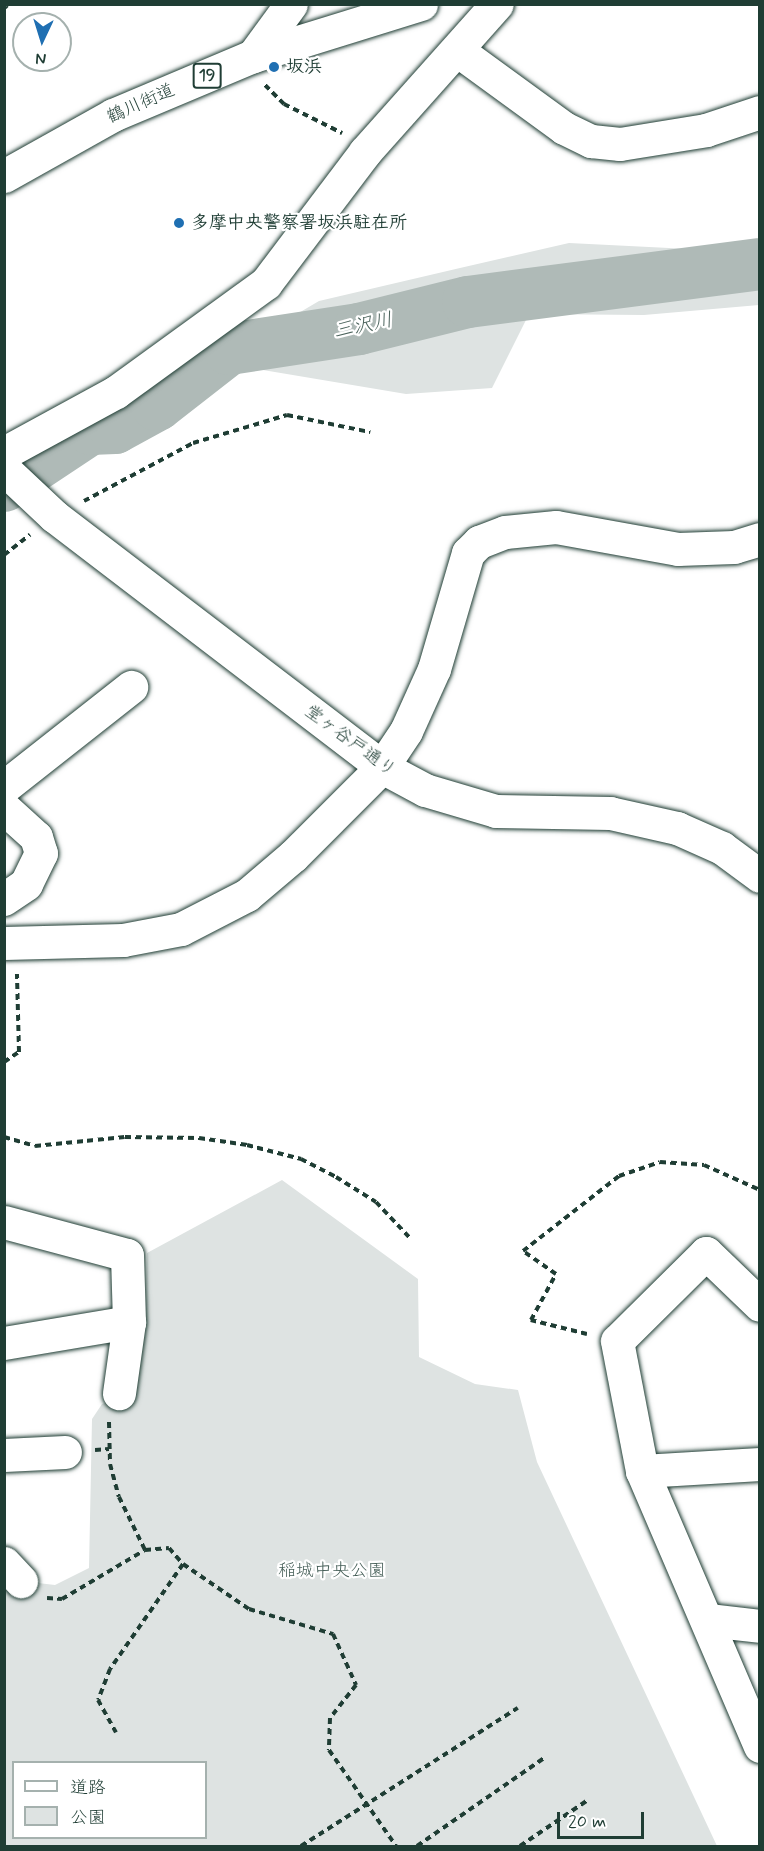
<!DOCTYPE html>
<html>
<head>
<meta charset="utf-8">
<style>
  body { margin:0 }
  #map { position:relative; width:764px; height:1851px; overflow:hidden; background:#fff; font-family:Mynerve,"Klee One",sans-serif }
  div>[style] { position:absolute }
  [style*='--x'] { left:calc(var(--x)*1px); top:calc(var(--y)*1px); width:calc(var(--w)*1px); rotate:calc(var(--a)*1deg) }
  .green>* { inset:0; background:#dee3e2 }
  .river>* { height:52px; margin:-26px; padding:0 26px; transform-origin:26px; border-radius:26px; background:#afbab7 }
  .path>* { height:4px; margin-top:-2px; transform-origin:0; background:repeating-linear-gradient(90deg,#1f3d34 0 6px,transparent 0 10.5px) }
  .roads { filter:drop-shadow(0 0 2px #1f3d34) drop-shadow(0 0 2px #1f3d34) }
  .minor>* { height:33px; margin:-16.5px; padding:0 16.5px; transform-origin:16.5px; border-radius:16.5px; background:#fff }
  .major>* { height:33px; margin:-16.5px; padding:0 16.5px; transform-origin:16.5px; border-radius:16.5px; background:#fff }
  .rail>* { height:7px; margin-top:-3.5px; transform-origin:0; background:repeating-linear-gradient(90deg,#fff 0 14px,#1f3d34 0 28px); box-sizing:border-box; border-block:2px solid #1f3d34 }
  .dots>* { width:16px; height:16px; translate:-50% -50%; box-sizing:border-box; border:3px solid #fff; border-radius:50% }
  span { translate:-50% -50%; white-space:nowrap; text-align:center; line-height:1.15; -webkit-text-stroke:4.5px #fff; paint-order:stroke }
  .shield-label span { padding:2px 4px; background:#fff; border:2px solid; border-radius:4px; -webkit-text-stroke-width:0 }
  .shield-label { font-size:16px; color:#1f3d34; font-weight:700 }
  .poi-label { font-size:18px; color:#1f3d34; font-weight:700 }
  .left { translate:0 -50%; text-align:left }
  .street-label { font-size:18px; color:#1f3d34 }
  .park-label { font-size:18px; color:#455e57 }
  .water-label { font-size:20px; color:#4a625b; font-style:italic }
  .frame { position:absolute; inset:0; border:6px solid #1f3d34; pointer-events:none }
  .legend { position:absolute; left:12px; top:1761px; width:195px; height:78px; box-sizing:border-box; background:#fff; border:2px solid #a5b1ae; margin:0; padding:8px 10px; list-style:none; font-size:18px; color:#1f3d34 }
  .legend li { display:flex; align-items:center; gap:12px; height:30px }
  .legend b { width:30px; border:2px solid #a5b1ae }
  .north { position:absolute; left:12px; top:12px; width:60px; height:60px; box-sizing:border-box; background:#fff; border:2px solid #a5b1ae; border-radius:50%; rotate:184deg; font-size:16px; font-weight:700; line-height:24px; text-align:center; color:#1f3d34 }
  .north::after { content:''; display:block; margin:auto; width:21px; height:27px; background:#1f6fb2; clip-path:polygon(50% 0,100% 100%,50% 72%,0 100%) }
  .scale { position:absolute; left:557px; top:1812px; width:87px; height:27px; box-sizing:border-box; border:3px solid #1f3d34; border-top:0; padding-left:8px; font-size:18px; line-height:21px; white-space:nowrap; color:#1f3d34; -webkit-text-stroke:4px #fff; paint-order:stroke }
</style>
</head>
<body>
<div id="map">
  <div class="green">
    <i style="clip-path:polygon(759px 240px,759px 305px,644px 315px,529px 314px,492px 388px,406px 394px,215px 362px,319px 301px,460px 268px,569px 243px,709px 250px)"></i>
    <i style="clip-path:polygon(evenodd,282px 1180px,418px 1279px,419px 1357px,475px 1384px,518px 1390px,537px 1462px,717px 1846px,5px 1846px,4px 1579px,55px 1585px,89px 1568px,92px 1419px,102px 1404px,128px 1396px,146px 1320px,147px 1253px,282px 1180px,14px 1762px,206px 1762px,206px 1838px,14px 1838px,14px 1762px)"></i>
  </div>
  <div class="river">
    <i style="--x:4;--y:486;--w:103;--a:-33.5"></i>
    <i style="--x:90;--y:429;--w:25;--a:-2"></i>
    <i style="--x:115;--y:428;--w:48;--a:-28.7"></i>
    <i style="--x:157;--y:405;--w:91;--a:-37.9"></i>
    <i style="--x:229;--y:349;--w:132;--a:-8.7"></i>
    <i style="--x:359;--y:329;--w:112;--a:-13.9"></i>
    <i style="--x:468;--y:302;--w:294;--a:-7.4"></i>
  </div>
  <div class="path">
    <i style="--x:265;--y:85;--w:27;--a:45"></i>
    <i style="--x:284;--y:104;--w:65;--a:26.6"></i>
    <i style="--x:84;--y:501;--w:123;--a:-28"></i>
    <i style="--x:193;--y:443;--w:98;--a:-16.6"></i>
    <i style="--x:287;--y:415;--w:85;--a:11.6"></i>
    <i style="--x:4;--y:555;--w:33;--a:-38"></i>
    <i style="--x:4;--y:1062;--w:18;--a:-34"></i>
    <i style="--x:19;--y:1052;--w:78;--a:-91.5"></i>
    <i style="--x:4;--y:1137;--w:32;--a:16"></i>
    <i style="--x:35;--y:1146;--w:90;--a:-5.7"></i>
    <i style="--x:125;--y:1137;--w:74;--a:0.8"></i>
    <i style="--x:199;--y:1138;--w:49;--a:8.3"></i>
    <i style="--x:247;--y:1145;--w:56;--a:14.5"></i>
    <i style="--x:301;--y:1159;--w:39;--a:27"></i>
    <i style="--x:336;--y:1177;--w:47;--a:32"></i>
    <i style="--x:376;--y:1202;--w:48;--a:46.7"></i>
    <i style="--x:587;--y:1334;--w:58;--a:-166"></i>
    <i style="--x:531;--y:1320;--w:52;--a:-61.5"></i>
    <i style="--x:556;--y:1274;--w:40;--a:-145.1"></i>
    <i style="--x:523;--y:1251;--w:122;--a:-38"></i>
    <i style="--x:619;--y:1176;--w:43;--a:-18.9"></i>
    <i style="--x:660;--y:1162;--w:44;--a:3.9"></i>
    <i style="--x:704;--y:1165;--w:61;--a:24.1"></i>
    <i style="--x:109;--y:1422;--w:42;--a:88.6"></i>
    <i style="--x:110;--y:1464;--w:34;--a:75"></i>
    <i style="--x:119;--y:1497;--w:59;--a:63.9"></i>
    <i style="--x:95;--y:1450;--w:14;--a:-4"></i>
    <i style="--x:183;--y:1564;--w:80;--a:34.3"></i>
    <i style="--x:249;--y:1609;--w:88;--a:16.6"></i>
    <i style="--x:333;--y:1634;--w:56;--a:65.7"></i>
    <i style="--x:356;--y:1685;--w:42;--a:128.2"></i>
    <i style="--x:330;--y:1718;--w:32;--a:92"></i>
    <i style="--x:329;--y:1750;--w:117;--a:55.1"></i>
    <i style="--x:47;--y:1598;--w:15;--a:4"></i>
    <i style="--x:62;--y:1599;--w:96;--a:-30.6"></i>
    <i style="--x:145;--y:1550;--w:24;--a:-5"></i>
    <i style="--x:169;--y:1548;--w:21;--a:49"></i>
    <i style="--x:183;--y:1564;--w:128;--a:124.8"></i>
    <i style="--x:110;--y:1669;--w:33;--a:111"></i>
    <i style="--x:98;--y:1700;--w:37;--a:61"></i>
    <i style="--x:301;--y:1846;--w:257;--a:-32.5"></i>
    <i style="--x:417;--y:1846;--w:155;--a:-34.7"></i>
    <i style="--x:520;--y:1846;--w:82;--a:-34.1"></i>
  </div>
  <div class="roads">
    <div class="minor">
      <i style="--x:457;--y:50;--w:132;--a:36.1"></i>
      <i style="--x:564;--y:128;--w:30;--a:26"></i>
      <i style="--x:591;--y:141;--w:29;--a:6"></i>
      <i style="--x:620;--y:144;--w:87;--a:-9.2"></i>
      <i style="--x:706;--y:130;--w:57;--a:-18.4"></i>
      <i style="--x:253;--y:56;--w:64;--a:-53.8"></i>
      <i style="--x:4;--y:453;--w:128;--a:-28.6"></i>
      <i style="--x:116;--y:392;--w:185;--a:-36"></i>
      <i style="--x:266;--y:283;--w:164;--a:-52.9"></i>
      <i style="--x:365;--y:152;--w:198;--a:-48.3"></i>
      <i style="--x:4;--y:469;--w:69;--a:43.2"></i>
      <i style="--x:54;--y:516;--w:413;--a:37.4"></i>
      <i style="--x:382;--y:767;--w:49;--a:28.1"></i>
      <i style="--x:425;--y:790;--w:74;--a:16.5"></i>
      <i style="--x:496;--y:811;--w:114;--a:1"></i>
      <i style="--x:610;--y:813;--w:69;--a:12.6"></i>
      <i style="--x:677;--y:828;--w:49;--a:24"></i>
      <i style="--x:722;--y:848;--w:47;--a:36.4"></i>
      <i style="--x:4;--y:787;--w:162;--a:-38.2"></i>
      <i style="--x:4;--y:808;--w:43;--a:42.2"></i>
      <i style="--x:36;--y:837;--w:17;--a:73"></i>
      <i style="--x:41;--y:853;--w:34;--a:116"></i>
      <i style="--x:26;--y:884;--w:27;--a:146"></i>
      <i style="--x:4;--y:943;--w:119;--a:-1.4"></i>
      <i style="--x:123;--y:940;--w:59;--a:-10.7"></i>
      <i style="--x:181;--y:929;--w:74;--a:-27.3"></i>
      <i style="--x:247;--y:895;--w:60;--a:-40.3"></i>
      <i style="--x:293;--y:856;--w:126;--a:-45"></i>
      <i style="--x:382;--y:767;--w:43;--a:-56.3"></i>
      <i style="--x:406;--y:731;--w:68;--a:-65.7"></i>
      <i style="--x:434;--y:669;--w:121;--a:-73.7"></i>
      <i style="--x:468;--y:553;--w:16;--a:-45"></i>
      <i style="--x:479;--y:542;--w:28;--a:-21"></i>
      <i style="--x:505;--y:532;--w:51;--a:-5.6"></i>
      <i style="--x:556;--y:527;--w:124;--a:10.2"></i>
      <i style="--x:678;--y:549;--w:56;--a:-2"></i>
      <i style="--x:734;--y:547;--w:27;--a:-17"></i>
      <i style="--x:4;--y:1222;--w:127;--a:15"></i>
      <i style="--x:127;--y:1255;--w:67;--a:88.3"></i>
      <i style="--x:129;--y:1322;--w:72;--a:98"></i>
      <i style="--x:760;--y:1305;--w:75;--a:-136.1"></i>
      <i style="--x:706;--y:1253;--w:125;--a:135.3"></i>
      <i style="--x:617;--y:1341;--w:132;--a:79.1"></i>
      <i style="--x:642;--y:1471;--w:299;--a:66.8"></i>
      <i style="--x:4;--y:1343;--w:127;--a:-9.5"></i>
      <i style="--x:4;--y:1455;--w:61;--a:-2.8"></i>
      <i style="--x:642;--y:1471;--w:118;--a:-3.4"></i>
      <i style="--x:4;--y:1563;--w:25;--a:47"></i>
      <i style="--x:708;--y:1620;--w:52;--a:6.6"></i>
    </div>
    <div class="major">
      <i style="--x:4;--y:176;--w:125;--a:-29.2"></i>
      <i style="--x:113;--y:115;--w:152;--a:-22.9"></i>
      <i style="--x:253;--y:56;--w:176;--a:-17.2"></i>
    </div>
  </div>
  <div class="rail">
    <i style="--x:4;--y:6;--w:3;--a:-45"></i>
  </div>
  <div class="dots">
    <i style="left:274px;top:67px;background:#1f6fb2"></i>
    <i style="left:179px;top:223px;background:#1f6fb2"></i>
  </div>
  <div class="shield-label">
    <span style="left:207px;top:76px">19</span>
  </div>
  <div class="poi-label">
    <span class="left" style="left:286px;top:67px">坂浜</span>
    <span class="left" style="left:191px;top:223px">多摩中央警察署坂浜駐在所</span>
  </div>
  <div class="street-label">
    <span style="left:141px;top:104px;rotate:-24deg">鶴川街道</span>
    <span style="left:350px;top:741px;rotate:36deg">堂ヶ谷戸通り</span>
  </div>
  <div class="park-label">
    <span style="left:332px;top:1571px">稲城中央公園</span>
  </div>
  <div class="water-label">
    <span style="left:363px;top:326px;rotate:-12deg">三沢川</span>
  </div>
  <div class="frame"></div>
  <ul class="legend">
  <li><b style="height:8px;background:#fff"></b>道路</li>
  <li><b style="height:16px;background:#dee3e2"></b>公園</li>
  </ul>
  <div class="north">N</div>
  <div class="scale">20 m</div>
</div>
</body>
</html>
